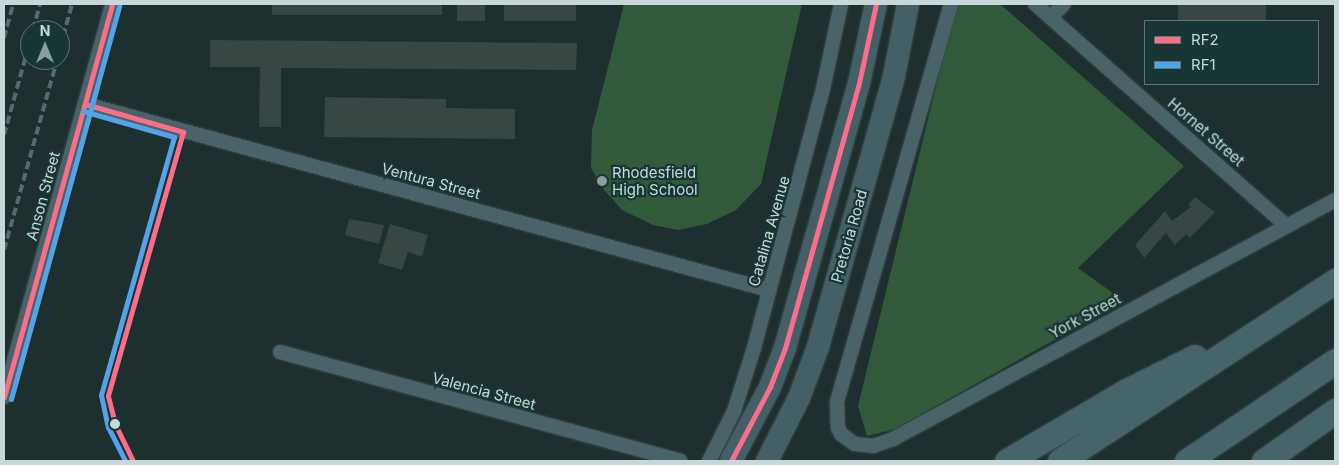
<!DOCTYPE html>
<html>
<head>
<meta charset="utf-8">
<style>
  body { margin:0 }
  #map { position:relative; width:1339px; height:465px; overflow:hidden; background:#1e2f2f; font-family:Inter,sans-serif }
  div>[style] { position:absolute }
  [style*='--x'] { left:calc(var(--x)*1px); top:calc(var(--y)*1px); width:calc(var(--w)*1px); rotate:calc(var(--a)*1deg) }
  .green>* { inset:0; background:#315a3b }
  .building>* { inset:0; background:#384644; transform-origin:0 0 }
  .roads { filter:drop-shadow(0 0 1px #3e4c4c) drop-shadow(0 0 1px #3e4c4c) }
  .street>* { height:14px; margin:-7px; padding:0 7px; transform-origin:7px; border-radius:7px; background:#486469 }
  .primary>* { height:22px; margin:-11px; padding:0 11px; transform-origin:11px; border-radius:11px; background:#436066 }
  .highway>* { height:25px; margin:-12.5px; padding:0 12.5px; transform-origin:12.5px; border-radius:12.5px; background:#45656b }
  .rail>* { height:4px; margin-top:-2px; transform-origin:0; background:repeating-linear-gradient(90deg,#556a6e 0 8px,transparent 0 12px) }
  .bus-1>* { height:5px; margin:-2.5px; padding:0 2.5px; transform-origin:2.5px; border-radius:2.5px; background:#fb6d88 }
  .bus-2>* { height:5px; margin:-2.5px; padding:0 2.5px; transform-origin:2.5px; border-radius:2.5px; background:#53a3e8 }
  .dots>* { width:14px; height:14px; translate:-50% -50%; box-sizing:border-box; border:2px solid #173635; border-radius:50% }
  span { translate:-50% -50%; white-space:nowrap; text-align:center; line-height:1.15; -webkit-text-stroke:4.5px #173635; paint-order:stroke }
  .street-label { font-size:15px; color:#c8d8d8 }
  .poi-label { font-size:15px; color:#c8d8d8 }
  .left { translate:0 -50%; text-align:left }
  .frame { position:absolute; inset:0; border:5px solid #c8d8d8; pointer-events:none }
  .legend { position:absolute; left:1144px; top:20px; width:175px; height:65px; box-sizing:border-box; background:#173635; border:1px solid #5e7776; margin:0; padding:6px 9px; list-style:none; font-size:15px; color:#c8d8d8 }
  .legend li { display:flex; align-items:center; gap:10px; height:25px }
  .legend b { width:25px; border:1px solid #5e7776 }
  .north { position:absolute; left:20px; top:20px; width:50px; height:50px; box-sizing:border-box; background:#173635; border:1px solid #5e7776; border-radius:50%; rotate:0deg; font-size:14px; font-weight:700; line-height:20px; text-align:center; color:#c8d8d8 }
  .north::after { content:''; display:block; margin:auto; width:18px; height:22px; background:#8c9d9d; clip-path:polygon(50% 0,100% 100%,50% 72%,0 100%) }
</style>
</head>
<body>
<div id="map">
  <div class="green">
    <i style="clip-path:polygon(624px 4px,802px 4px,761px 184px,736px 210px,707px 224px,678px 230px,653px 225px,622px 210px,604px 190px,591px 168px,592px 130px)"></i>
    <i style="clip-path:polygon(956px 4px,1000px 4px,1184px 166px,1078px 268px,1124px 301px,895px 429px,867px 436px,858px 406px)"></i>
  </div>
  <div class="building">
    <i style="left:272px;top:4px;width:170px;height:11px"></i>
    <i style="left:457px;top:4px;width:28px;height:17px"></i>
    <i style="left:504px;top:4px;width:72px;height:17px"></i>
    <i style="left:1178px;top:4px;width:88px;height:17px"></i>
    <i style="clip-path:polygon(210px 40px,577px 43px,576px 70px,281px 68px,281px 127px,259px 127px,260px 67px,210px 67px)"></i>
    <i style="clip-path:polygon(325px 97px,446px 99px,446px 108px,515px 109px,515px 139px,324px 137px)"></i>
    <i style="clip-path:polygon(1195px 197px,1215px 212px,1190px 238px,1186px 234px,1175px 245px,1166px 233px,1144px 258px,1135px 245px,1165px 211px,1172px 221px,1191px 207px,1188px 205px)"></i>
    <i style="clip-path:polygon(349px 219px,384px 225px,379px 244px,345px 235px)"></i>
    <i style="clip-path:polygon(390px 224px,428px 235px,422px 257px,408px 252px,402px 270px,378px 263px)"></i>
  </div>
  <div class="roads">
    <div class="street">
      <i style="--x:951;--y:4;--w:414;--a:106"></i>
      <i style="--x:837;--y:402;--w:26;--a:88"></i>
      <i style="--x:838;--y:428;--w:7;--a:63"></i>
      <i style="--x:841;--y:434;--w:17;--a:36"></i>
      <i style="--x:855;--y:444;--w:18;--a:6"></i>
      <i style="--x:873;--y:446;--w:21;--a:-19"></i>
      <i style="--x:893;--y:439;--w:502;--a:-28.4"></i>
      <i style="--x:1035;--y:4;--w:336;--a:41.4"></i>
      <i style="--x:1051;--y:17;--w:18;--a:-45"></i>
      <i style="--x:85;--y:104;--w:709;--a:15.21"></i>
      <i style="--x:280;--y:352;--w:415;--a:15.2"></i>
      <i style="--x:4;--y:397;--w:408;--a:-74.6"></i>
      <i style="--x:709;--y:461;--w:56;--a:-63.4"></i>
      <i style="--x:734;--y:411;--w:66;--a:-72.4"></i>
      <i style="--x:754;--y:348;--w:268;--a:-75.1"></i>
      <i style="--x:823;--y:89;--w:87;--a:-78"></i>
    </div>
    <div class="primary">
      <i style="--x:731;--y:461;--w:84;--a:-62.2"></i>
      <i style="--x:770;--y:387;--w:42;--a:-69"></i>
      <i style="--x:785;--y:348;--w:275;--a:-74.4"></i>
      <i style="--x:859;--y:83;--w:81;--a:-77.9"></i>
      <i style="--x:767;--y:461;--w:71;--a:-63.1"></i>
      <i style="--x:799;--y:398;--w:54;--a:-69.6"></i>
      <i style="--x:818;--y:347;--w:281;--a:-74.3"></i>
      <i style="--x:894;--y:76;--w:73;--a:-79"></i>
    </div>
    <div class="highway">
      <i style="--x:1007;--y:461;--w:137;--a:-30.3"></i>
      <i style="--x:1125;--y:392;--w:78;--a:-26.6"></i>
      <i style="--x:1060;--y:461;--w:329;--a:-33.2"></i>
      <i style="--x:1187;--y:461;--w:179;--a:-34"></i>
      <i style="--x:1264;--y:461;--w:87;--a:-35.2"></i>
    </div>
  </div>
  <div class="rail">
    <i style="--x:33;--y:30;--w:27;--a:-75"></i>
    <i style="--x:4;--y:38;--w:35;--a:-75"></i>
    <i style="--x:60;--y:48;--w:46;--a:-74.7"></i>
    <i style="--x:4;--y:135;--w:98;--a:-74.5"></i>
    <i style="--x:4;--y:250;--w:197;--a:-74.4"></i>
  </div>
  <div class="bus-1">
    <i style="--x:85;--y:104;--w:102;--a:15.9"></i>
    <i style="--x:183;--y:132;--w:274;--a:105.9"></i>
    <i style="--x:108;--y:396;--w:29;--a:76"></i>
    <i style="--x:115;--y:424;--w:41;--a:64.1"></i>
    <i style="--x:4;--y:397;--w:408;--a:-74.6"></i>
    <i style="--x:731;--y:461;--w:84;--a:-62.2"></i>
    <i style="--x:770;--y:387;--w:42;--a:-69"></i>
    <i style="--x:785;--y:348;--w:275;--a:-74.4"></i>
    <i style="--x:859;--y:83;--w:81;--a:-77.9"></i>
  </div>
  <div class="bus-2">
    <i style="--x:83;--y:111;--w:95;--a:15.9"></i>
    <i style="--x:174;--y:137;--w:268;--a:105.8"></i>
    <i style="--x:101;--y:395;--w:33;--a:78"></i>
    <i style="--x:108;--y:427;--w:38;--a:63"></i>
    <i style="--x:11;--y:399;--w:408;--a:-74.6"></i>
  </div>
  <div class="dots">
    <i style="left:602px;top:181px;background:#8c9d9d"></i>
    <i style="left:115px;top:424px;background:#c8d8d8"></i>
  </div>
  <div class="street-label">
    <span style="left:1206px;top:132px;rotate:41deg">Hornet Street</span>
    <span style="left:431px;top:181px;rotate:15deg">Ventura Street</span>
    <span style="left:43px;top:196px;rotate:-75deg">Anson Street</span>
    <span style="left:769px;top:231px;rotate:-74deg">Catalina Avenue</span>
    <span style="left:849px;top:236px;rotate:-74deg">Pretoria Road</span>
    <span style="left:1085px;top:316px;rotate:-28deg">York Street</span>
    <span style="left:484px;top:391px;rotate:15deg">Valencia Street</span>
  </div>
  <div class="poi-label">
    <span class="left" style="left:612px;top:181px">Rhodesfield<br>High School</span>
  </div>
  <div class="frame"></div>
  <ul class="legend">
  <li><b style="height:6px;background:#fb6d88"></b>RF2</li>
  <li><b style="height:6px;background:#53a3e8"></b>RF1</li>
  </ul>
  <div class="north">N</div>
</div>
</body>
</html>
